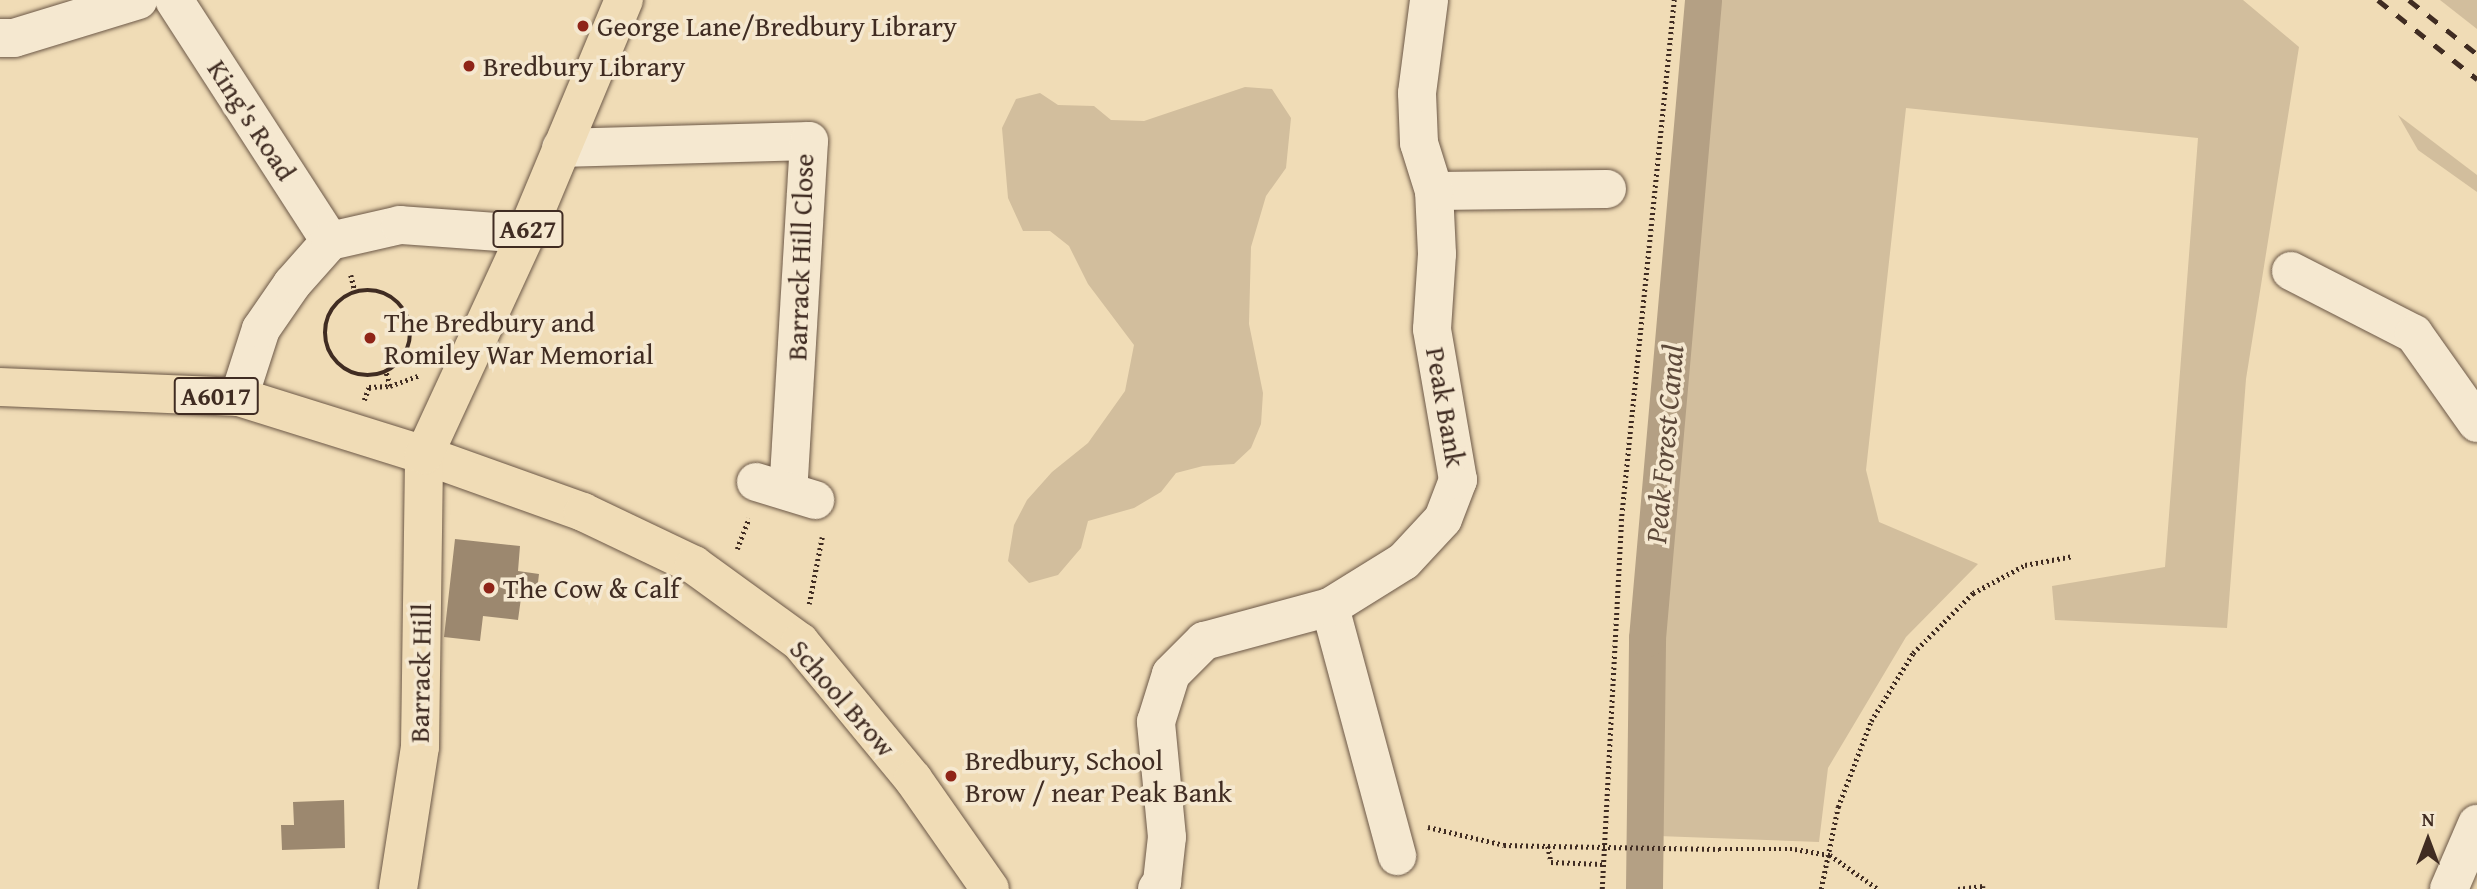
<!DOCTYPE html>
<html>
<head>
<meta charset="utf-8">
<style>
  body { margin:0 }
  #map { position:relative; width:2477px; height:889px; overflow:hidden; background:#f0dcb6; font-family:"Gentium Book Plus",serif }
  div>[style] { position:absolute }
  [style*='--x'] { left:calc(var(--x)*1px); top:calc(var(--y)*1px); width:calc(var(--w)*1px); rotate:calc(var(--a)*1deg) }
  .green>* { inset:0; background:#d2be9d }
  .canal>* { height:37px; margin:-18.5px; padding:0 18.5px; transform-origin:18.5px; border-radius:18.5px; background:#b4a084 }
  .building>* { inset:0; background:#9c886f }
  .path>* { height:4.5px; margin-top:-2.25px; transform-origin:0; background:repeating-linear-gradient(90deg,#402c22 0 2px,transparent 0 5.5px) }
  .path>.ring { margin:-2.25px; padding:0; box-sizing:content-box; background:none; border:4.5px solid #402c22; border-radius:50% }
  .roads { filter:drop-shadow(0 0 2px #6c5847) drop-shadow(0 0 2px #6c5847) }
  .minor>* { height:38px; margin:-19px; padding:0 19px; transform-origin:19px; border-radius:19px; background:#f5e8d0 }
  .major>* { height:38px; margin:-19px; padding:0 19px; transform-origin:19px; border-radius:19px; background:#f0dcb6 }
  .rail>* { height:5px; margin-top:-2.5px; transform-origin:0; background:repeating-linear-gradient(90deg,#402c22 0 12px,transparent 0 24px) }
  .path-bridge>* { height:4.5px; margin-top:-2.25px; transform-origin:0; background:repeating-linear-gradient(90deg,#402c22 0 2px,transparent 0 5.5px) }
  .dots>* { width:19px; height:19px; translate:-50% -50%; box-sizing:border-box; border:4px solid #f5e8d0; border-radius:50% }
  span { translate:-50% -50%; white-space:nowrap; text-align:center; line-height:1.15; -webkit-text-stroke:7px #f5e8d0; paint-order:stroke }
  .shield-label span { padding:2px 5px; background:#f5e8d0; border:2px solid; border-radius:5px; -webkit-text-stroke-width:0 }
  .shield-label { font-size:26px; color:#402c22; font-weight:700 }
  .poi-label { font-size:28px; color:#402c22 }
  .left { translate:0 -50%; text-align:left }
  .street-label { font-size:28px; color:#402c22 }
  .water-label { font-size:30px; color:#5d493a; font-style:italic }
  .north { position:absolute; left:2393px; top:805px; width:70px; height:70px; -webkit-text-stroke:5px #f5e8d0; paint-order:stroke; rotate:0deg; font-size:19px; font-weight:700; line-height:28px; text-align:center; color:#402c22 }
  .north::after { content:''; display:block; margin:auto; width:24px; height:32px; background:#402c22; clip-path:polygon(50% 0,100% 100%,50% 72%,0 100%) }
</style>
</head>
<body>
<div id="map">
  <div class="green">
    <i style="clip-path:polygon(1721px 0,2243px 0,2299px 47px,2246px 379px,2227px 628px,2055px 620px,2052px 586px,2165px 567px,2198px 138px,1906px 108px,1866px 470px,1879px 522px,1978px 564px,1906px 637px,1828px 768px,1819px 842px,1658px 836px,1663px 633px)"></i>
    <i style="clip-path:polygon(2440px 0,2477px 0,2477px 29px)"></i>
    <i style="clip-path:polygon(1245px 87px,1272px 89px,1291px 118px,1286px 168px,1266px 196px,1251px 247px,1249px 324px,1263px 393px,1261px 424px,1251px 448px,1234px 464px,1203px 466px,1176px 473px,1161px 492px,1134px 508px,1088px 521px,1081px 548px,1058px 575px,1029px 583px,1008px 561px,1014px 525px,1027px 500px,1052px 472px,1088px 443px,1125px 391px,1134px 345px,1088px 284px,1069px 246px,1050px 231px,1023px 231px,1008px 198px,1002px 128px,1016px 99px,1040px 93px,1058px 105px,1094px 106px,1111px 120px,1144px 121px)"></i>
    <i style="clip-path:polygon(2398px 115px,2477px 175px,2477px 192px,2418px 150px)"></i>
  </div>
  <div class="canal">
    <i style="--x:1644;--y:889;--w:251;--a:-89.3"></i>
    <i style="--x:1647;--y:638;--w:640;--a:-84.98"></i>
  </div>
  <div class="building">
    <i style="clip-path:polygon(455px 539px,520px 546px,518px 571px,539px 574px,536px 599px,521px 598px,518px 620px,483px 616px,480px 641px,444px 637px)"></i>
    <i style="clip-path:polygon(344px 800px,345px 848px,282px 850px,281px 825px,294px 825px,293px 802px)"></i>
  </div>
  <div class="path">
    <i style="--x:351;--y:275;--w:16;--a:76"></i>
    <i class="ring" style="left:325px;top:290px;width:81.5px;height:81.5px"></i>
    <i style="--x:390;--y:386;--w:30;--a:-20"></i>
    <i style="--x:364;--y:400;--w:14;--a:-69"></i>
    <i style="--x:369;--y:387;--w:21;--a:-3"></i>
    <i style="--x:390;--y:386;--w:14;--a:-107"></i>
    <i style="--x:737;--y:549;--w:33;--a:-69"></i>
    <i style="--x:809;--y:604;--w:68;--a:-79"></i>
    <i style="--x:1428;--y:827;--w:78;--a:13.3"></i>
    <i style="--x:1504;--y:845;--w:44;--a:1.3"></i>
    <i style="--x:1548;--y:846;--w:16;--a:79"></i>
    <i style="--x:1551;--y:862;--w:51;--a:2.2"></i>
    <i style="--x:1719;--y:849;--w:76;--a:0"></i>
    <i style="--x:1795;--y:849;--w:36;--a:10"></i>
    <i style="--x:1830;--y:855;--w:59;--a:35.3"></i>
    <i style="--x:1602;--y:889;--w:368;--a:-87"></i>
    <i style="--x:1621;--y:521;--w:524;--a:-84.19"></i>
    <i style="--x:1821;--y:889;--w:84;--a:-78.3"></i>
    <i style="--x:1838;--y:807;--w:92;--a:-69"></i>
    <i style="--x:1871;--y:721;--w:80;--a:-58.3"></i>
    <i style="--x:1913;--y:653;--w:85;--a:-45"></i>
    <i style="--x:1973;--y:593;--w:59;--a:-28.3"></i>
    <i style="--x:2025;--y:565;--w:49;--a:-10.6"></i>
    <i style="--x:1958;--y:889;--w:25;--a:-7"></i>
    <i style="--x:1983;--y:886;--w:3;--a:90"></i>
  </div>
  <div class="roads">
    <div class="minor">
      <i style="--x:174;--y:0;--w:287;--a:57.1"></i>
      <i style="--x:0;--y:38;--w:14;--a:0"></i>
      <i style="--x:14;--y:38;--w:130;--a:-17"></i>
      <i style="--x:561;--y:148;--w:248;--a:-1.6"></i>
      <i style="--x:809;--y:141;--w:350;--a:93.4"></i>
      <i style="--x:1434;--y:191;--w:173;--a:-0.7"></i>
      <i style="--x:2291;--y:271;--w:138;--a:27.1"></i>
      <i style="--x:2414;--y:334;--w:109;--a:54.7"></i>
      <i style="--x:239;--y:397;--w:71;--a:-72.1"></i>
      <i style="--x:261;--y:329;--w:55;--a:-55.4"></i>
      <i style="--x:292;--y:284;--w:57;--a:-48.5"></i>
      <i style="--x:330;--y:241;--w:72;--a:-12.9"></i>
      <i style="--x:400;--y:225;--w:126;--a:4.1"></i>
      <i style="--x:756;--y:482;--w:62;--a:17"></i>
      <i style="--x:1330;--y:607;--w:258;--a:74.9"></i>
      <i style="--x:1157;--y:889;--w:9;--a:-54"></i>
      <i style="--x:1162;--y:882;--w:45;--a:-83.7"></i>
      <i style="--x:1167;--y:837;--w:116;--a:-95.5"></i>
      <i style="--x:1156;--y:722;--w:50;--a:-72.6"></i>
      <i style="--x:1171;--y:674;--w:47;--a:-45"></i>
      <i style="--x:1204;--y:641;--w:131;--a:-15.1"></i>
      <i style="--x:1330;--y:607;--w:87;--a:-31.9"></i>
      <i style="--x:1404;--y:561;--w:57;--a:-47.1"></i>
      <i style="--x:1443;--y:519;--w:42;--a:-69"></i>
      <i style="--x:1458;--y:480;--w:153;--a:-99.8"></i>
      <i style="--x:1432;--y:329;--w:75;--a:-86.2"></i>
      <i style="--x:1437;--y:254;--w:63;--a:-92.7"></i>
      <i style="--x:1434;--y:191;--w:50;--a:-107.4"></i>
      <i style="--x:1419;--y:143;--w:50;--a:-92.3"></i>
      <i style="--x:1417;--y:93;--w:94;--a:-82.6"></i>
      <i style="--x:2449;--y:889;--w:71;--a:-66.7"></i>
    </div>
    <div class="major">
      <i style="--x:0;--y:387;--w:239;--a:2.4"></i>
      <i style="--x:239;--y:397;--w:194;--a:17.4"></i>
      <i style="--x:424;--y:455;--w:169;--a:19.7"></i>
      <i style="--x:583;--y:512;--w:123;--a:25.5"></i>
      <i style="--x:694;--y:565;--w:131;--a:36"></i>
      <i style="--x:800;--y:642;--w:178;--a:50.5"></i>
      <i style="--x:913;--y:779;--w:134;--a:55"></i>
      <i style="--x:398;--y:889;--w:144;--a:-81.2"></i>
      <i style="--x:420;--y:747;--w:292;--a:-89.2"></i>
      <i style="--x:424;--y:455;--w:243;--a:-65.2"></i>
      <i style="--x:526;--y:234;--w:254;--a:-67.3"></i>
    </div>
  </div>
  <div class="rail">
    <i style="--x:2378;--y:0;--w:127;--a:38.6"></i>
    <i style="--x:2409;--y:0;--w:87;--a:38.5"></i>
  </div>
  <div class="path-bridge">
    <i style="--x:1548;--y:846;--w:171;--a:1"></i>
  </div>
  <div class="dots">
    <i style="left:583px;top:26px;background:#8f2418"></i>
    <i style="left:469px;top:66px;background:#8f2418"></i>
    <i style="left:370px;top:338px;background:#8f2418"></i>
    <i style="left:489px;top:588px;background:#8f2418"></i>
    <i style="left:951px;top:776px;background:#8f2418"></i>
  </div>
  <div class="shield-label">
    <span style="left:528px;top:229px">A627</span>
    <span style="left:216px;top:396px">A6017</span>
  </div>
  <div class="poi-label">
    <span class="left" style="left:597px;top:26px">George Lane/Bredbury Library</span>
    <span class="left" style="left:483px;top:66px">Bredbury Library</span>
    <span class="left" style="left:384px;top:338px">The Bredbury and<br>Romiley War Memorial</span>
    <span class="left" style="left:503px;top:588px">The Cow &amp; Calf</span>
    <span class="left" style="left:965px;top:776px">Bredbury, School<br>Brow / near Peak Bank</span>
  </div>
  <div class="street-label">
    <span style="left:252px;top:120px;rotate:57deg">King's Road</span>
    <span style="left:800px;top:257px;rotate:-88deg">Barrack Hill Close</span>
    <span style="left:1446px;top:407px;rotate:80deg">Peak Bank</span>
    <span style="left:420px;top:673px;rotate:-89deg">Barrack Hill</span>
    <span style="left:843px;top:698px;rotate:49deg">School Brow</span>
  </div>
  <div class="water-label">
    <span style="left:1664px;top:444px;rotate:-85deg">Peak Forest Canal</span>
  </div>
  <div class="north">N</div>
</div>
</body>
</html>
